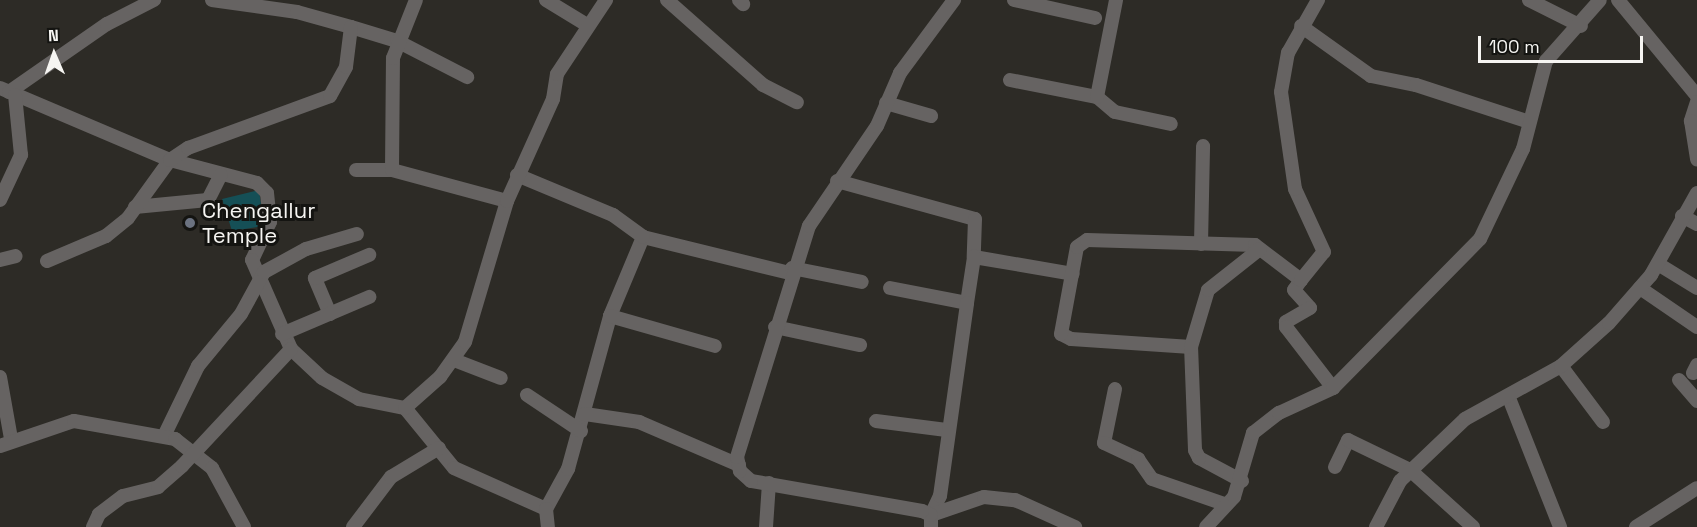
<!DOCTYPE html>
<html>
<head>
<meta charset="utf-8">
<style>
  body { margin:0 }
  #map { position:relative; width:1697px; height:527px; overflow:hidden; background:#2d2b26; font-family:"Space Grotesk",sans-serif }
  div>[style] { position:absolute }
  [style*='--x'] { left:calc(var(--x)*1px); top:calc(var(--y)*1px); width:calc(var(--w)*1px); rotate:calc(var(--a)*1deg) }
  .water>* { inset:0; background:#154f56 }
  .minor>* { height:14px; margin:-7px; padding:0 7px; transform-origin:7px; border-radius:7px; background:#666362 }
  .dots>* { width:16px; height:16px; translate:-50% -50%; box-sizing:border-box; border:3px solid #141411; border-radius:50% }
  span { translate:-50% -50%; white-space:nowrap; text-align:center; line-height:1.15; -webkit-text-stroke:6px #141411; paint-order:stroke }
  .poi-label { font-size:22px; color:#f6f5f2 }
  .left { translate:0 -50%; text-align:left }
  .north { position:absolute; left:24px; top:24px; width:60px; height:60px; -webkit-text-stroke:4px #141411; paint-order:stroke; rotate:358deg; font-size:16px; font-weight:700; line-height:24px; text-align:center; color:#f6f5f2 }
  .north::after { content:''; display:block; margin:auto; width:21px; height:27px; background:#f6f5f2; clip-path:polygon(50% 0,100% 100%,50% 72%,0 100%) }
  .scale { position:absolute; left:1478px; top:36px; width:165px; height:27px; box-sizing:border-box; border:3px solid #f6f5f2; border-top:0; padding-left:8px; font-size:18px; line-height:21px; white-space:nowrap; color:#f6f5f2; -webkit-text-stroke:4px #141411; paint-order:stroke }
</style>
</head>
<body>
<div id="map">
  <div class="water">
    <i style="clip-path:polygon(259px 190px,264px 226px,232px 231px,222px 199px)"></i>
  </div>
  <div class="minor">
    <i style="--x:212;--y:0;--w:86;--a:8"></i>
    <i style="--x:297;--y:12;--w:56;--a:15.5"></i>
    <i style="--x:351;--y:27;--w:48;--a:16.9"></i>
    <i style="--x:397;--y:41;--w:79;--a:27.2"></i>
    <i style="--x:546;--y:0;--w:48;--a:31.4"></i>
    <i style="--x:667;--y:0;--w:128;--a:41.5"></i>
    <i style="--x:763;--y:85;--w:38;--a:27"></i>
    <i style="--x:739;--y:0;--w:6;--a:45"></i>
    <i style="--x:1014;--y:0;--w:83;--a:12.5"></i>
    <i style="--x:1529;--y:0;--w:58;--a:26.6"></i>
    <i style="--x:1618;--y:0;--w:124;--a:50.5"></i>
    <i style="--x:1301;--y:26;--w:86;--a:35.5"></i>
    <i style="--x:1371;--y:76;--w:46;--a:11.3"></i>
    <i style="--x:1416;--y:85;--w:119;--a:18.1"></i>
    <i style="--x:1010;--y:80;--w:89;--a:11.1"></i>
    <i style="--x:1097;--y:97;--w:23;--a:40"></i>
    <i style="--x:1115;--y:112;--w:57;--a:12.1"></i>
    <i style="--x:0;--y:88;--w:185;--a:23"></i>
    <i style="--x:170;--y:160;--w:90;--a:14.8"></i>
    <i style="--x:257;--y:183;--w:14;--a:45"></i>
    <i style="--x:267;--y:193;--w:29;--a:84"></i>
    <i style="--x:270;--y:222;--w:42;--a:115.3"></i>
    <i style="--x:252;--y:260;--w:97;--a:66.3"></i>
    <i style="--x:291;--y:349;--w:42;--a:43.1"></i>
    <i style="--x:322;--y:378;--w:43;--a:29.6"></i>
    <i style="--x:359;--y:399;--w:47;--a:11.1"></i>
    <i style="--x:405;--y:408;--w:77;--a:50.8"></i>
    <i style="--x:454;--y:468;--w:101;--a:24"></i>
    <i style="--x:546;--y:509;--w:46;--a:-61.2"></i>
    <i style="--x:568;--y:469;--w:159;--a:-74.6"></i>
    <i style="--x:610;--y:316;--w:86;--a:-67.3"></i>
    <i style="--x:643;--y:237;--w:151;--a:13.8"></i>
    <i style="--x:9;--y:92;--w:119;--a:-34.8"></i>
    <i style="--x:107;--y:24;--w:53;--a:-27.1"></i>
    <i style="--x:1097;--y:97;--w:99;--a:-78.9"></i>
    <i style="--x:1697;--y:102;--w:20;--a:108"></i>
    <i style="--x:1691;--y:121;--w:39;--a:81"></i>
    <i style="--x:886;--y:103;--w:47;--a:16.1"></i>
    <i style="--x:356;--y:170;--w:36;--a:0"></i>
    <i style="--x:392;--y:170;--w:119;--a:15.1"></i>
    <i style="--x:392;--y:170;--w:112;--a:-89.5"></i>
    <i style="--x:393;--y:58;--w:62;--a:-68.4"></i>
    <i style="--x:517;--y:175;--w:104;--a:22.6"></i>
    <i style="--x:613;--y:215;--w:37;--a:36"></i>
    <i style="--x:837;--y:181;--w:143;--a:15.4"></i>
    <i style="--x:975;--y:219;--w:38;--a:92"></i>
    <i style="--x:974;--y:257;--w:100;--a:9.7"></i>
    <i style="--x:0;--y:200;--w:50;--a:-65"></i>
    <i style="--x:21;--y:155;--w:60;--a:-95.7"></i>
    <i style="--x:135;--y:207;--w:73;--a:-5.5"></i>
    <i style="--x:208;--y:200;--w:28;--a:-63"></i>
    <i style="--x:1682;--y:216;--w:17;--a:28"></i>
    <i style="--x:1201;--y:244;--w:98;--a:-88.8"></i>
    <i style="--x:0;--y:260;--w:16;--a:-14"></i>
    <i style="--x:47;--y:261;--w:64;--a:-23"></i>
    <i style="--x:106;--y:236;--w:28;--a:-39"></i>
    <i style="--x:128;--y:218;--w:72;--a:-54.1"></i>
    <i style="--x:170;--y:160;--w:22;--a:-34"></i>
    <i style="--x:188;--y:148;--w:151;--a:-20.1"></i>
    <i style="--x:330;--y:96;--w:33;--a:-61"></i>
    <i style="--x:346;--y:67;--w:40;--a:-82.9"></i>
    <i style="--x:1658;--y:264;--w:46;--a:31.6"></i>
    <i style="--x:792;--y:268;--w:71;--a:11.3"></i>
    <i style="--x:1301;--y:280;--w:12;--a:125"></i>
    <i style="--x:1294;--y:290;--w:24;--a:48"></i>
    <i style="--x:1310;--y:308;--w:28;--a:150"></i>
    <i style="--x:1286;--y:322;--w:5;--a:90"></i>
    <i style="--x:1286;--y:327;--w:77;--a:52.4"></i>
    <i style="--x:890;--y:288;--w:78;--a:11"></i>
    <i style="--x:967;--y:303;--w:47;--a:-81.3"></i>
    <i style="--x:1640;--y:288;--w:69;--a:34.4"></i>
    <i style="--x:330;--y:314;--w:39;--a:-113"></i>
    <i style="--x:315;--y:278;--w:59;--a:-23.1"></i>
    <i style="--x:610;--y:316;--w:109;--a:15.9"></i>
    <i style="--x:775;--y:327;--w:87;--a:12"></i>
    <i style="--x:282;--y:334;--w:95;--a:-23"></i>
    <i style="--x:1191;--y:347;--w:120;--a:-176.2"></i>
    <i style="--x:1071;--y:339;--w:11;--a:-153"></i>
    <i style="--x:1061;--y:334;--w:88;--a:-79.6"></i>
    <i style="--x:1077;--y:247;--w:12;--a:-35"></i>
    <i style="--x:1087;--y:240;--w:168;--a:1.7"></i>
    <i style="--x:1255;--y:245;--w:58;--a:37.3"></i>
    <i style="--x:1301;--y:280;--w:36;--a:-51"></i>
    <i style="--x:1324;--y:252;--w:69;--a:-114.7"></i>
    <i style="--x:1295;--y:189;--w:98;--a:-98.2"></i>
    <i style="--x:1281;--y:92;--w:40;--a:-80"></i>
    <i style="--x:1288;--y:53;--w:61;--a:-60.5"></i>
    <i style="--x:454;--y:360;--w:50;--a:21"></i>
    <i style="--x:1561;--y:366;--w:70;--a:53.1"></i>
    <i style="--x:1693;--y:373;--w:9;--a:-63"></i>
    <i style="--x:0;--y:377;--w:63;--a:79.9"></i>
    <i style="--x:1679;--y:380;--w:28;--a:49"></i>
    <i style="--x:1115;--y:389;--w:55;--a:101.5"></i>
    <i style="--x:1104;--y:443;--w:38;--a:25"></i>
    <i style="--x:1138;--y:459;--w:24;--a:55"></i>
    <i style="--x:1152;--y:479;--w:76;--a:19.1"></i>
    <i style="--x:527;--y:395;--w:65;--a:33.7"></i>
    <i style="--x:1509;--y:398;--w:139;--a:68.4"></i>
    <i style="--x:405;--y:408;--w:47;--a:-41.5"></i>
    <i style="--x:440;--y:377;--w:43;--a:-54.5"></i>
    <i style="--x:465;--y:342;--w:147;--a:-73.4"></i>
    <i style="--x:507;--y:201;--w:112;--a:-65.7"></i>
    <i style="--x:553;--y:99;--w:25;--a:-81"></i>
    <i style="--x:557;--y:74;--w:89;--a:-56.5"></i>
    <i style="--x:585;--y:414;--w:55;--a:8.4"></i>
    <i style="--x:639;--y:422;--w:109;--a:23.3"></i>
    <i style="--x:876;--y:421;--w:71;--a:7.3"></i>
    <i style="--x:164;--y:436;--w:78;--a:-64.1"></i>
    <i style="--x:198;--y:366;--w:67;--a:-50.4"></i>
    <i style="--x:241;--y:314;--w:48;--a:-61.3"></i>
    <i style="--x:264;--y:272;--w:48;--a:-28.7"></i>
    <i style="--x:306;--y:249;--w:53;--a:-16.4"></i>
    <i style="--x:0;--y:446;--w:78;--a:-18.7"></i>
    <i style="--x:74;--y:421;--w:103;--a:10.1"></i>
    <i style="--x:175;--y:439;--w:47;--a:38.1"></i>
    <i style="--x:212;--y:468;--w:67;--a:61.5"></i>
    <i style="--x:1335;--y:467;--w:30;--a:-64"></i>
    <i style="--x:1348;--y:440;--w:69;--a:25.8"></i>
    <i style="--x:1410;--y:470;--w:85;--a:42.1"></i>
    <i style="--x:1242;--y:481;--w:49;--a:-151.9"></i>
    <i style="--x:1199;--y:458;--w:9;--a:-117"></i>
    <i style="--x:1195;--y:450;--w:103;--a:-92.2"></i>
    <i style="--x:1191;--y:347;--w:59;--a:-73.4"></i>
    <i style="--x:1208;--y:290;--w:66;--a:-38.3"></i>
    <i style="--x:546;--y:509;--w:18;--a:84"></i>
    <i style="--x:931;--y:515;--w:21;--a:-65"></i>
    <i style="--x:940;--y:496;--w:195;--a:-82"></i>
    <i style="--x:931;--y:515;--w:56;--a:-18.8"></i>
    <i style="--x:984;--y:497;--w:31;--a:6"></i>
    <i style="--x:1015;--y:500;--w:66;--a:24.2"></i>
    <i style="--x:93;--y:527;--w:14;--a:-65"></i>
    <i style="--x:99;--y:514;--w:30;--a:-37"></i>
    <i style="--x:123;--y:496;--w:36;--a:-14"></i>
    <i style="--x:158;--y:487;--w:32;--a:-41"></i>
    <i style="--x:182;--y:466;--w:160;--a:-47"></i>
    <i style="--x:353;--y:527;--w:63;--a:-52.8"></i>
    <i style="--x:391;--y:477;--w:56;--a:-31.1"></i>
    <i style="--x:766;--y:527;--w:44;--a:-86.1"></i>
    <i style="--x:931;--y:527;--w:12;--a:-90"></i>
    <i style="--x:931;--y:515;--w:10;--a:-156"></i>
    <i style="--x:922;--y:511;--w:174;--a:-170"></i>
    <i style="--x:751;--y:481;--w:15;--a:-138"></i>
    <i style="--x:740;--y:471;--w:14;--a:-102"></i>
    <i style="--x:737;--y:457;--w:242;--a:-72.7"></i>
    <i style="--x:809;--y:226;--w:121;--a:-55.8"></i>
    <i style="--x:877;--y:126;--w:58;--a:-66.5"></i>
    <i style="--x:900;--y:73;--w:91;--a:-53.5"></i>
    <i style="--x:1206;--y:527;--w:41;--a:-47"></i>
    <i style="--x:1234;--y:497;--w:67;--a:-73.5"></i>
    <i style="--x:1253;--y:433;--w:33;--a:-38"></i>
    <i style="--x:1279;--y:413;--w:60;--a:-24.8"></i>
    <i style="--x:1333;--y:388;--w:209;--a:-45.4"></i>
    <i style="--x:1480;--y:239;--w:100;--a:-64.5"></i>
    <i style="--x:1523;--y:149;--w:91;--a:-75.4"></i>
    <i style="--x:1546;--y:61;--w:81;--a:-48.5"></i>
    <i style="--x:1376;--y:527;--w:52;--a:-62.4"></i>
    <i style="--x:1400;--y:481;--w:90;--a:-43.6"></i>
    <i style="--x:1465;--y:419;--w:110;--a:-28.9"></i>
    <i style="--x:1561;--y:366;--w:64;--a:-41.9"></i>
    <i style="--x:1609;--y:323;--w:64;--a:-48.8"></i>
    <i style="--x:1651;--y:275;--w:94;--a:-60.7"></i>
    <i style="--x:1636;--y:527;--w:72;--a:-32.6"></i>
  </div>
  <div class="dots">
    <i style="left:190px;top:223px;background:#6b7280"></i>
  </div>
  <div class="poi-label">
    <span class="left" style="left:202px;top:223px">Chengallur<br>Temple</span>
  </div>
  <div class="north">N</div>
  <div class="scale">100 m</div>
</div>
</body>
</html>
